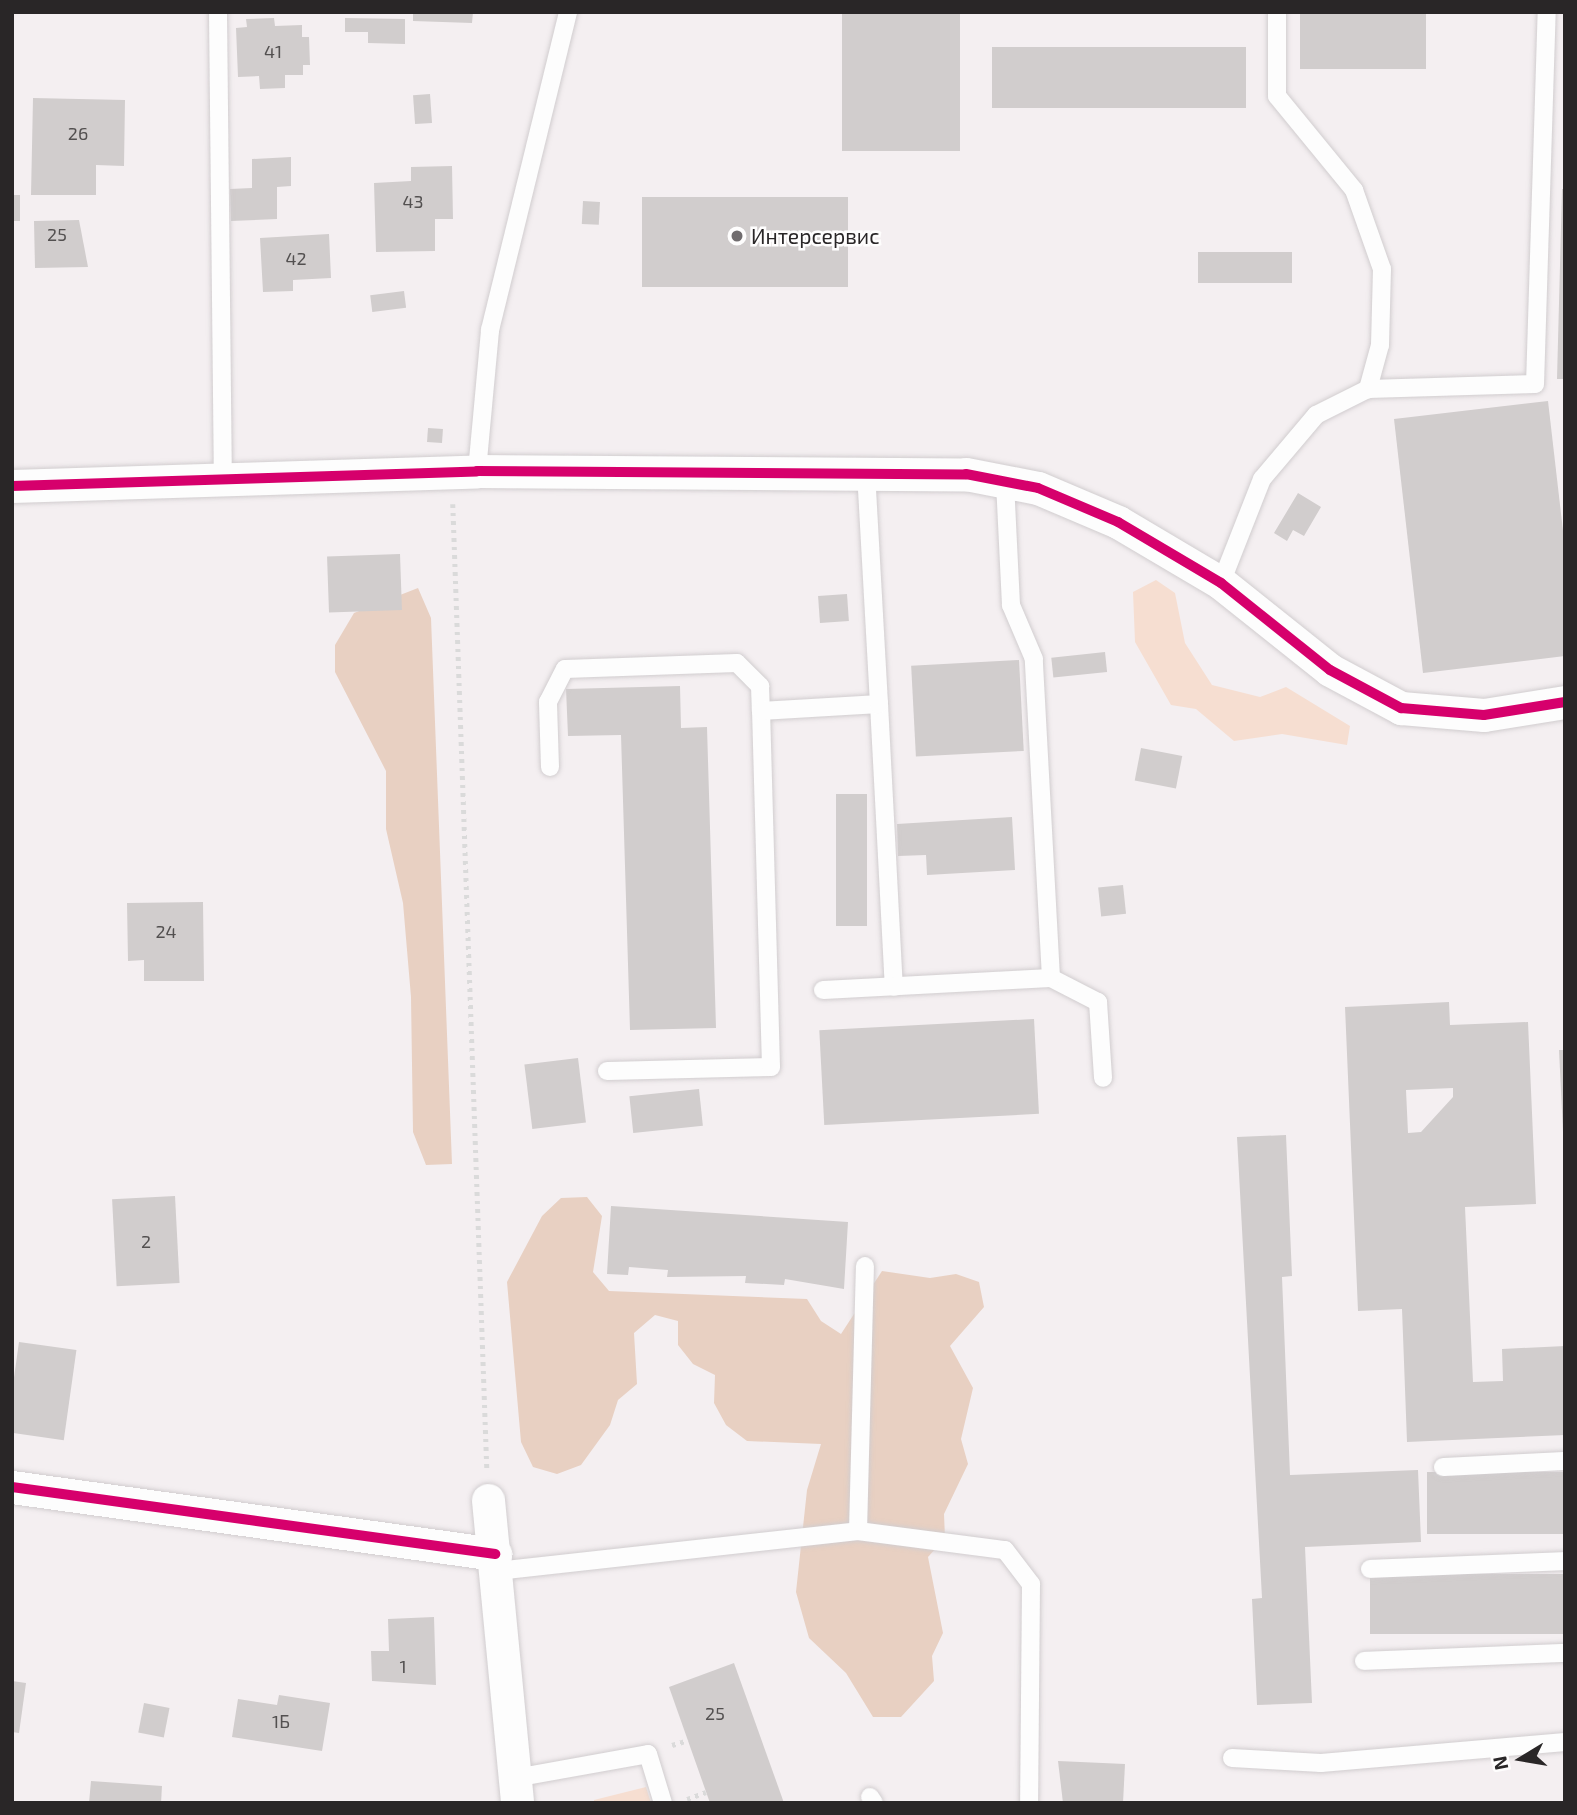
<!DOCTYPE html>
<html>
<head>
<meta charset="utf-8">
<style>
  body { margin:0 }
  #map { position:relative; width:1577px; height:1815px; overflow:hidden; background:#f4eff1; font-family:"Exo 2",sans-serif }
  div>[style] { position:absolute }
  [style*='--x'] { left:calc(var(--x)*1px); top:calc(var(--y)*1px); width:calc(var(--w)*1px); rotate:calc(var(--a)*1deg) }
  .green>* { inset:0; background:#f6ded1 }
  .forest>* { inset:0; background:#e8d0c2 }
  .building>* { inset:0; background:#d1cdcd; transform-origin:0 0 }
  .path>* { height:4.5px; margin-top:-2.25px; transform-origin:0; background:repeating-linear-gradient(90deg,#dadada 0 3.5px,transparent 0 8.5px) }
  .roads { filter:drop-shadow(0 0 2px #d1cdcf) drop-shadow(0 0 2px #d1cdcf) }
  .lane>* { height:18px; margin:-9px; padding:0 9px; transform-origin:9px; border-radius:9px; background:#fdfdfd }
  .street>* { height:33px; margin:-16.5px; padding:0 16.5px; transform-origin:16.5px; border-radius:16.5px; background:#fdfdfd }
  .cycleway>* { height:10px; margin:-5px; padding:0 5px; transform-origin:5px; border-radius:5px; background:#d6006c }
  .dots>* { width:19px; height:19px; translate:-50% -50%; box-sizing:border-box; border:4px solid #fefdfd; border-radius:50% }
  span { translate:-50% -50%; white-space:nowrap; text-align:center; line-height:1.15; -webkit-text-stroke:5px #fefdfd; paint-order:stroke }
  .number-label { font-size:18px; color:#535050 }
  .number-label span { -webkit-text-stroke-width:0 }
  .poi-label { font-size:21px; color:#292627 }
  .left { translate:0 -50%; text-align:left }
  .frame { position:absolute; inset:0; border:14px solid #292627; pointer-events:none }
  .north { position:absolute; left:1486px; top:1724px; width:70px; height:70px; -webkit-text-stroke:5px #fefdfd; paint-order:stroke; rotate:259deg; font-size:19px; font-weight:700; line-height:28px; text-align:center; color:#292627 }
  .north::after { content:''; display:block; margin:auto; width:24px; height:32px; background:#292627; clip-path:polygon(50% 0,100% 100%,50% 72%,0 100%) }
</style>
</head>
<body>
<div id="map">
  <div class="green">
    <i style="clip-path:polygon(1156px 580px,1175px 593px,1185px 643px,1212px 685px,1260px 697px,1286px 687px,1350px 726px,1347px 745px,1282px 734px,1234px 741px,1196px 709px,1171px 705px,1135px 642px,1133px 592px)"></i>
    <i style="clip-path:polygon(646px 1787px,651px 1803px,594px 1803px,594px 1800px)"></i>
  </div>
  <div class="forest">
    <i style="clip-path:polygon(418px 588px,431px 618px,452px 1164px,426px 1165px,413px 1132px,411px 997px,403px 903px,386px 829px,386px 771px,335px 672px,335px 645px,354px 613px)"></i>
    <i style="clip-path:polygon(587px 1197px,602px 1216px,593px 1272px,609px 1291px,807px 1299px,821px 1321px,841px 1334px,882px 1271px,930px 1278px,956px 1274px,979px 1282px,984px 1307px,950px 1346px,973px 1388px,961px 1439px,968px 1464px,944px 1514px,945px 1538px,928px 1557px,943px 1633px,932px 1656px,934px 1681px,901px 1717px,873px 1717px,846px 1673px,809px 1638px,796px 1592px,807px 1490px,821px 1444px,747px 1441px,726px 1425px,714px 1403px,715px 1375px,693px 1364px,678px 1345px,678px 1321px,655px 1315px,634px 1333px,637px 1384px,618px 1400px,610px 1425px,581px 1465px,557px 1474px,533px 1467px,521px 1442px,507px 1282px,542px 1216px,561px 1198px)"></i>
  </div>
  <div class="building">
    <i style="clip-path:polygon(413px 12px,473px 12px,472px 23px,413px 21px)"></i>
    <i style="left:842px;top:12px;width:118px;height:139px"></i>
    <i style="left:1300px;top:12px;width:126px;height:57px"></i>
    <i style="clip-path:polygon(274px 18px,275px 26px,302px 25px,302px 37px,309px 37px,310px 65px,303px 65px,303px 75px,285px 75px,285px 88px,260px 89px,259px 76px,238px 77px,236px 28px,247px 27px,246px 19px)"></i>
    <i style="clip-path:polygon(345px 18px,405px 19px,405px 44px,368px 43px,368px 32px,345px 32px)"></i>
    <i style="left:1246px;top:47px;width:61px;height:254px;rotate:90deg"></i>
    <i style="left:430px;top:94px;width:29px;height:17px;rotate:86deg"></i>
    <i style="clip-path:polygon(33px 98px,125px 100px,124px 166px,96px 165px,96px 195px,31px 195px)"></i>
    <i style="clip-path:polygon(291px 157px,291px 186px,277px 187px,277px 219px,231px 221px,230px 189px,252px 188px,252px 159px)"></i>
    <i style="clip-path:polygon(452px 166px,453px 219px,435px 219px,435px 251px,376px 252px,374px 183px,411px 181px,411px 167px)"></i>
    <i style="clip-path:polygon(1562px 189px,1565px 189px,1565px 379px,1557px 379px)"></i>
    <i style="left:12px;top:195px;width:8px;height:26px"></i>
    <i style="left:642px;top:197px;width:206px;height:90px"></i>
    <i style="left:583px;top:201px;width:17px;height:23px;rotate:3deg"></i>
    <i style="clip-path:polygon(79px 220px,88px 267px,35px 268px,34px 221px)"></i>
    <i style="clip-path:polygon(329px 234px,331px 278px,293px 280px,293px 291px,263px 292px,260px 238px)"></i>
    <i style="left:1292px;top:252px;width:31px;height:94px;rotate:90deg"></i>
    <i style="left:404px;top:291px;width:17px;height:34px;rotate:83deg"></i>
    <i style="clip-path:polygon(1548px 401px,1565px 548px,1565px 656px,1423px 673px,1394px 419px)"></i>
    <i style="left:428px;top:428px;width:15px;height:14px;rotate:4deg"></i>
    <i style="clip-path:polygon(1298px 493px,1321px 507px,1304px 536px,1293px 530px,1287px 541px,1274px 533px)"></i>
    <i style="left:400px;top:554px;width:56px;height:73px;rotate:88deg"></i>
    <i style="left:847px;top:594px;width:27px;height:29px;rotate:86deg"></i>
    <i style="left:1105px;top:652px;width:20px;height:54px;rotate:84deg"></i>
    <i style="left:1019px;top:660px;width:91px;height:108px;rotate:87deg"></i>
    <i style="clip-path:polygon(680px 686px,681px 728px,707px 727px,716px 1028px,630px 1030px,621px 735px,568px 736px,566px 689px)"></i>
    <i style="left:1141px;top:748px;width:42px;height:33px;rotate:11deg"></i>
    <i style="left:836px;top:794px;width:31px;height:132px"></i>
    <i style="clip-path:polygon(1012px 817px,1015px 870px,927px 875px,926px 855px,898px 856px,897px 824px)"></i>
    <i style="left:1123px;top:885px;width:29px;height:25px;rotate:84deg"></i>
    <i style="clip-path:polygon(203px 902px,204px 981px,144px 981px,144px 960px,128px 961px,127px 903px)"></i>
    <i style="clip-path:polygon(evenodd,1449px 1002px,1450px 1025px,1528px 1022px,1536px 1204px,1465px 1207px,1473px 1382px,1503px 1381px,1502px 1349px,1565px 1346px,1565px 1435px,1407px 1442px,1402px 1309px,1358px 1311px,1345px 1007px,1449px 1002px,1453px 1088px,1453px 1097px,1421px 1132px,1408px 1133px,1406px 1090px,1453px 1088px)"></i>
    <i style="left:1034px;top:1019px;width:95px;height:215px;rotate:87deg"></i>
    <i style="clip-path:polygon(1559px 1050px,1565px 1050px,1565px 1132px,1563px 1132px)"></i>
    <i style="left:578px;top:1058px;width:65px;height:54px;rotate:83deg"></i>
    <i style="left:699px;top:1089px;width:37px;height:70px;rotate:84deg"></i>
    <i style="clip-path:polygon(1286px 1135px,1292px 1276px,1282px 1277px,1290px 1475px,1418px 1470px,1421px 1542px,1305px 1547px,1312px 1703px,1257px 1705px,1252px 1599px,1262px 1598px,1237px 1137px)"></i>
    <i style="left:175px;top:1196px;width:87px;height:63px;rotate:87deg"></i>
    <i style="clip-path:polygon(611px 1206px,848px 1222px,844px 1289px,785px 1279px,784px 1285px,745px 1283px,746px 1276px,667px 1277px,668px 1270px,629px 1267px,628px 1275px,607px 1274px)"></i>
    <i style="left:19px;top:1342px;width:58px;height:91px;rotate:8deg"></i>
    <i style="left:1565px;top:1472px;width:62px;height:138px;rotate:90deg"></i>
    <i style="left:1565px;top:1574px;width:60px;height:195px;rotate:90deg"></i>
    <i style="clip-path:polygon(434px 1617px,436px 1685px,372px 1681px,371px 1651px,389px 1651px,388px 1619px)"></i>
    <i style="clip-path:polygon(734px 1663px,784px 1803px,710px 1803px,669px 1687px)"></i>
    <i style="clip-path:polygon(12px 1681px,26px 1683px,19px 1733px,12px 1732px)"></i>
    <i style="clip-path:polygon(279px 1695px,330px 1703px,322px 1751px,232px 1737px,238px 1699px,277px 1705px)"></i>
    <i style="left:144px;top:1703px;width:26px;height:30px;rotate:11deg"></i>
    <i style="clip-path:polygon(1058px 1761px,1125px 1764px,1123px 1803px,1063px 1803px)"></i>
    <i style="clip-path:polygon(91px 1781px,162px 1786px,161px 1803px,89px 1803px)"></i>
  </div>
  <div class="path">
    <i style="--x:453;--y:504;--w:965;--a:87.98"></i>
    <i style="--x:672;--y:1745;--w:17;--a:-17"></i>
    <i style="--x:687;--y:1799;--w:20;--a:-20"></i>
  </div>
  <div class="roads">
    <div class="lane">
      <i style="--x:218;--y:12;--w:469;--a:89.4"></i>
      <i style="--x:1277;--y:12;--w:84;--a:90"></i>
      <i style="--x:1277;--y:96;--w:122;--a:50.7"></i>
      <i style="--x:1354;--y:190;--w:84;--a:70.5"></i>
      <i style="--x:1382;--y:269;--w:76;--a:91.5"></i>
      <i style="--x:1380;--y:345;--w:46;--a:105.3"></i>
      <i style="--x:477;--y:471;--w:142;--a:-84.7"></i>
      <i style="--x:490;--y:330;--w:327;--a:-76.2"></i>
      <i style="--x:1221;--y:583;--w:112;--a:-68.5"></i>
      <i style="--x:1262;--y:479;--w:84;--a:-49.8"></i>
      <i style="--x:1316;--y:415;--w:58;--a:-26.6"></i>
      <i style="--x:1368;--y:389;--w:167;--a:-1.7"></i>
      <i style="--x:1535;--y:384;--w:372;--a:-88.2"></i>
      <i style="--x:879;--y:704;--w:283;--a:87"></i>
      <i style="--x:550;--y:767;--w:65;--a:-91.8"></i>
      <i style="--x:548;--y:702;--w:37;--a:-63"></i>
      <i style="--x:565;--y:669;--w:172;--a:-2"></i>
      <i style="--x:737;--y:663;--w:33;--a:45"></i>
      <i style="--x:760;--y:686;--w:25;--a:88"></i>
      <i style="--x:1051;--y:978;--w:53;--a:27.1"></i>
      <i style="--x:1098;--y:1002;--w:76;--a:86.2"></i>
      <i style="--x:823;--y:990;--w:228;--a:-3"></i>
      <i style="--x:1051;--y:978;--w:319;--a:-93.1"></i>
      <i style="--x:1034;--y:659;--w:59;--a:-113.1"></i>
      <i style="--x:1011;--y:605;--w:124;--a:-92.8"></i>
      <i style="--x:607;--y:1071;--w:164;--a:-1.4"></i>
      <i style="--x:771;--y:1067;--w:356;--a:-91.6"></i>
      <i style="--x:761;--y:711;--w:118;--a:-3.4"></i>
      <i style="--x:879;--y:704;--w:235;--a:-93.2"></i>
      <i style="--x:1443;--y:1467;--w:122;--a:-2.8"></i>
      <i style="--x:858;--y:1531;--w:265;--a:-88.5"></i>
      <i style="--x:1370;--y:1569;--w:195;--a:-2.3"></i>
      <i style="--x:497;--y:1571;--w:363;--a:-6.3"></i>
      <i style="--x:858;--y:1531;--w:148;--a:7.4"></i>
      <i style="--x:1005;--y:1550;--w:43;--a:52.6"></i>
      <i style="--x:1031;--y:1584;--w:219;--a:90.5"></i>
      <i style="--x:1364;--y:1661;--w:201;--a:-2.3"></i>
      <i style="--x:1232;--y:1758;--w:89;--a:3.2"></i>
      <i style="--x:1321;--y:1763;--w:245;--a:-4.9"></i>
      <i style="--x:515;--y:1778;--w:135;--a:-10.2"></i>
      <i style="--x:648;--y:1754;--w:51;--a:73"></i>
      <i style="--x:870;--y:1797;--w:7;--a:56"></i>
    </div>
    <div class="street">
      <i style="--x:12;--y:486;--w:465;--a:-1.8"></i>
      <i style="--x:477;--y:471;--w:489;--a:0.4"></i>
      <i style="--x:966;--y:474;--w:73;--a:11"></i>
      <i style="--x:1038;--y:488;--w:87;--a:23"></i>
      <i style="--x:1118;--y:522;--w:120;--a:30.6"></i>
      <i style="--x:1221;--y:583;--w:139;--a:38.6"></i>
      <i style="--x:1330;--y:670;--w:81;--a:28.2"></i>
      <i style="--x:1401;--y:708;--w:83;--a:4.8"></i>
      <i style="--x:1484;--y:715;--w:82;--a:-9.1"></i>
      <i style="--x:12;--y:1487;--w:488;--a:7.9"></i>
      <i style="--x:488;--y:1500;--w:304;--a:84.5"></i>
    </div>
  </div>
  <div class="cycleway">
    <i style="--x:12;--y:486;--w:465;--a:-1.8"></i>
    <i style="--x:477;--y:471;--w:489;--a:0.4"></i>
    <i style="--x:966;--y:474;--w:73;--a:11"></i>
    <i style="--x:1038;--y:488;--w:87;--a:23"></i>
    <i style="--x:1118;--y:522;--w:120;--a:30.6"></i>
    <i style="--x:1221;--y:583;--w:139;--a:38.6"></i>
    <i style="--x:1330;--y:670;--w:81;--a:28.2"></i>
    <i style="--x:1401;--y:708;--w:83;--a:4.8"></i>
    <i style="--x:1484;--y:715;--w:82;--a:-9.1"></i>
    <i style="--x:12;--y:1487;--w:488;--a:7.9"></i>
  </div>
  <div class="dots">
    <i style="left:737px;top:236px;background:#706c6e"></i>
  </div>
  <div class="number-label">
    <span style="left:273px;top:51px">41</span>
    <span style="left:78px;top:133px">26</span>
    <span style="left:413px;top:201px">43</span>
    <span style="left:57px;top:234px">25</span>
    <span style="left:296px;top:258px">42</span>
    <span style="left:166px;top:931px">24</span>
    <span style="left:146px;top:1241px">2</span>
    <span style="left:403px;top:1666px">1</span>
    <span style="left:715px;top:1713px">25</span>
    <span style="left:281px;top:1721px">1Б</span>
  </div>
  <div class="poi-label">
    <span class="left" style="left:751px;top:236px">Интерсервис</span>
  </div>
  <div class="frame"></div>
  <div class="north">N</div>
</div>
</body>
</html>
